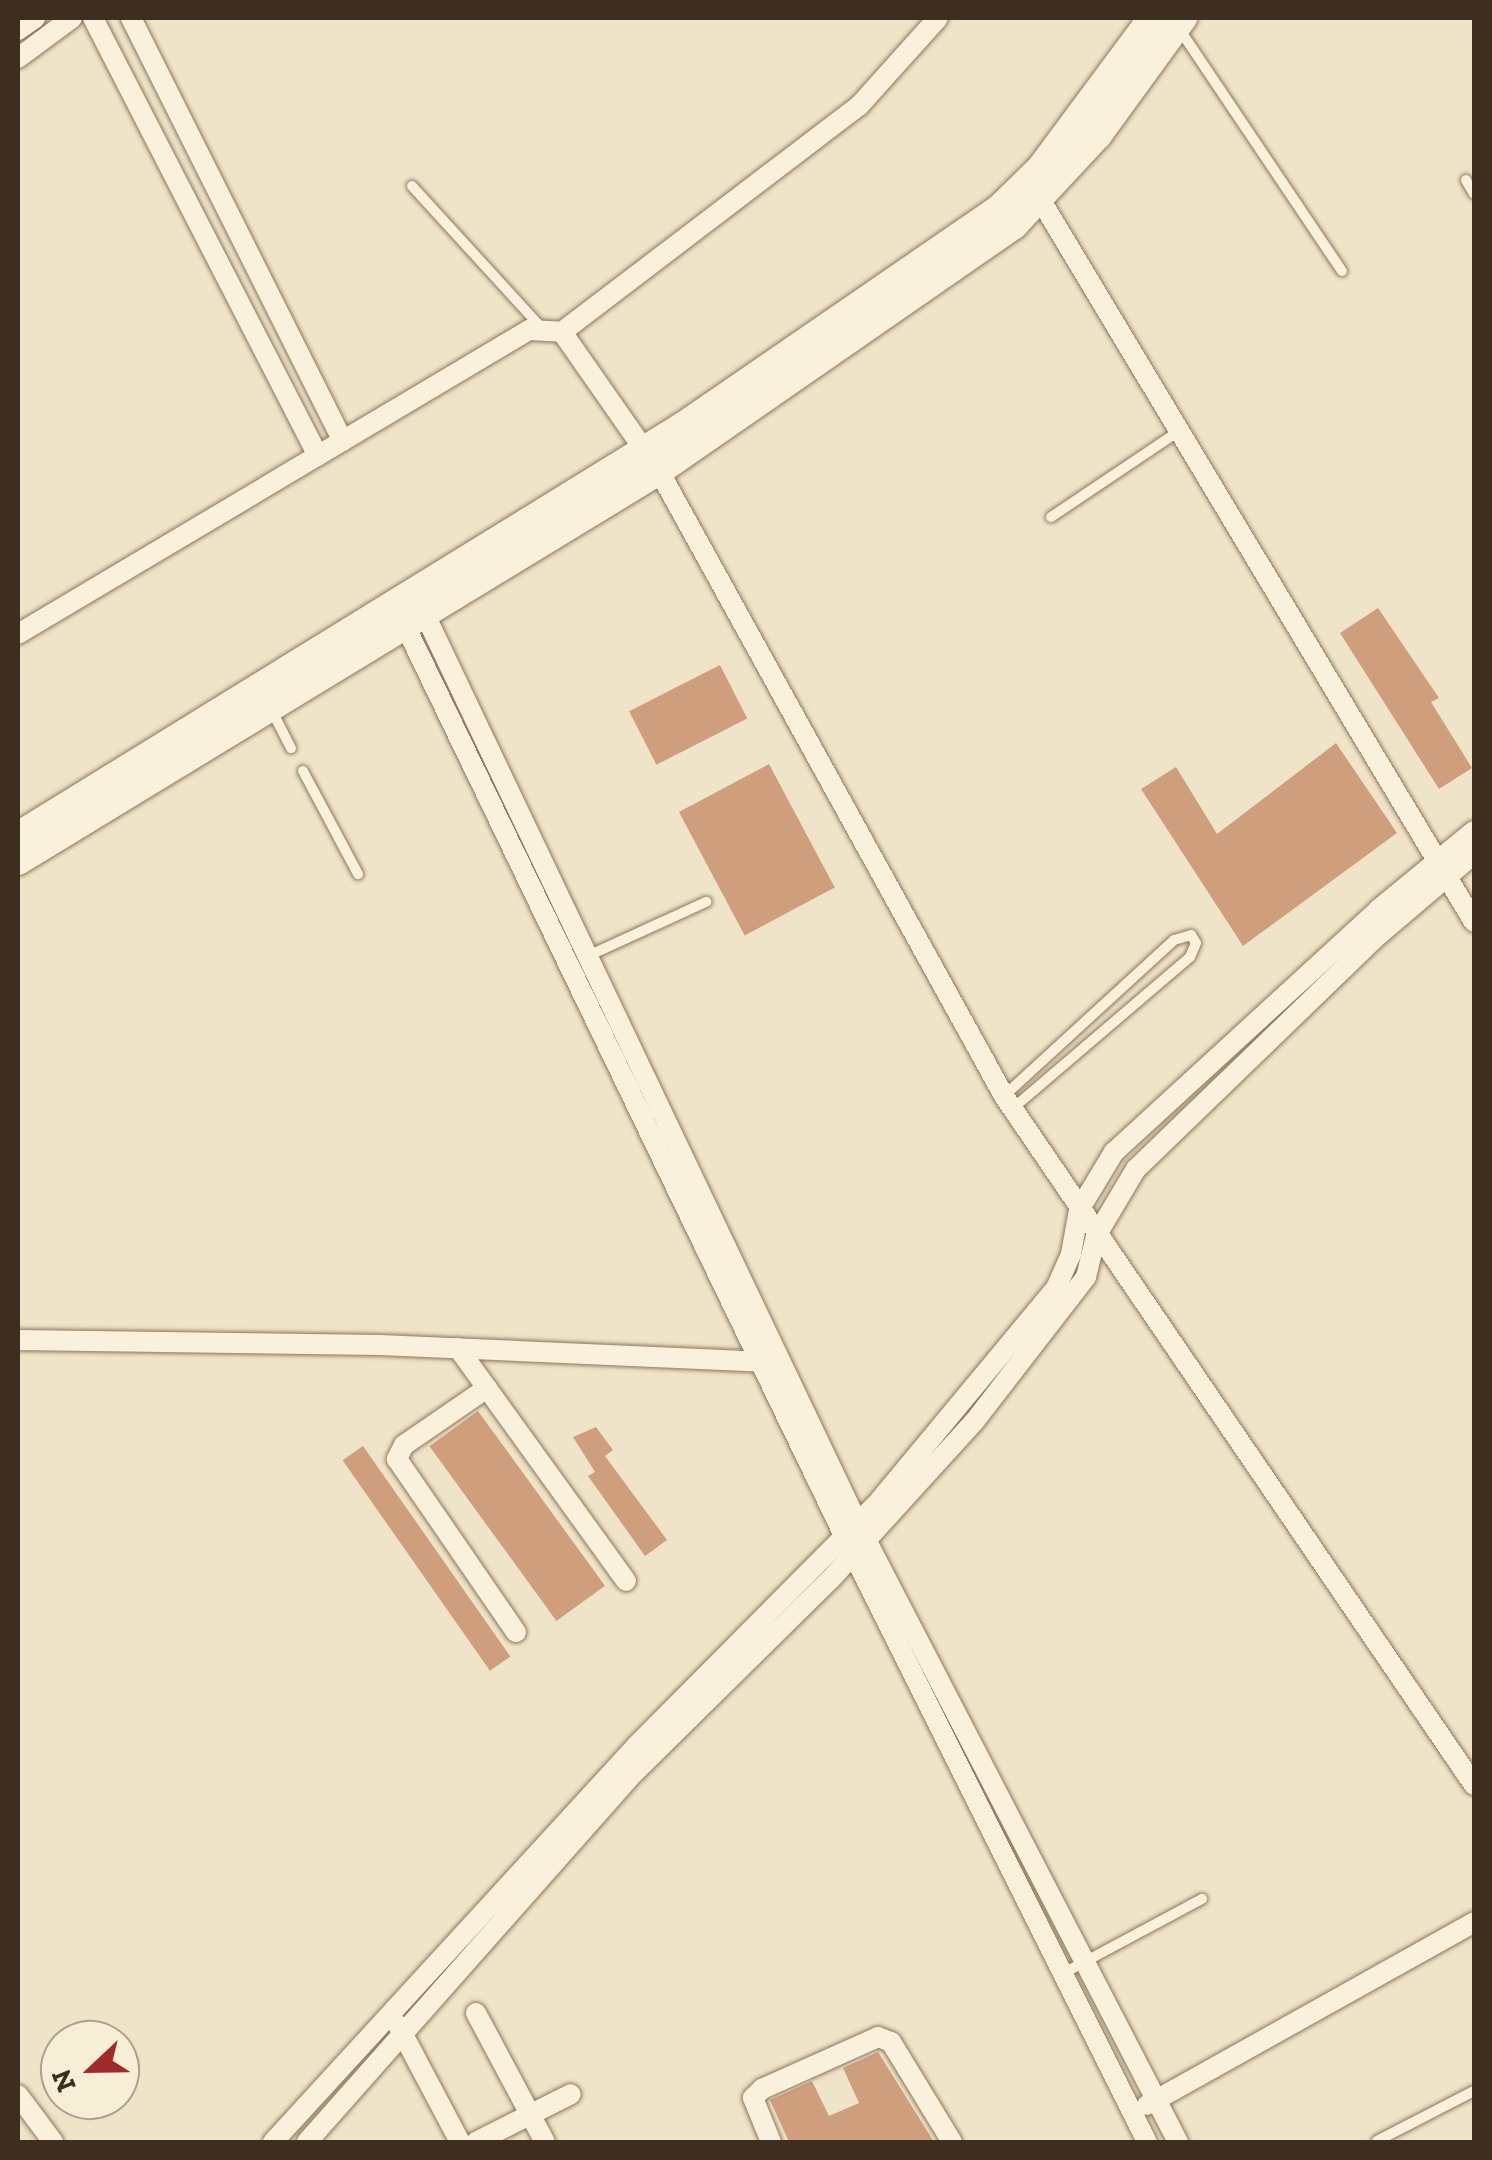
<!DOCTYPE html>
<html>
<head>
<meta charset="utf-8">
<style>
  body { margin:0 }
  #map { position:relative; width:1492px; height:2160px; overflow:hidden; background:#f0e4c8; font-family:"Zilla Slab",serif }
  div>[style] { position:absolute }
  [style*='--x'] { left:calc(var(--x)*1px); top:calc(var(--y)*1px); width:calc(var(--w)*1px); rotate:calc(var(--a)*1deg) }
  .building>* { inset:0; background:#cf9f7d; transform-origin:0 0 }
  .roads { filter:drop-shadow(0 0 2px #8d765c) drop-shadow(0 0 2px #8d765c) }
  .lane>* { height:10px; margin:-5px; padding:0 5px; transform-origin:5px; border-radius:5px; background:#faf1dc }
  .street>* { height:20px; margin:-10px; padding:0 10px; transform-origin:10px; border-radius:10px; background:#faf1dc }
  .secondary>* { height:28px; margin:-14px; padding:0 14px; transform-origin:14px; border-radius:14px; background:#faf1dc }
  span { translate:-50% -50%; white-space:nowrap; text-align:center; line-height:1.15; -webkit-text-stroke:8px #f7eed8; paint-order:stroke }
  .frame { position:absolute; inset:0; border:20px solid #3d2e20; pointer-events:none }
  .north { position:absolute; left:40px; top:2020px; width:100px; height:100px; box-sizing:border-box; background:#f7eed8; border:2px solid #ada18e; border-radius:50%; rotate:248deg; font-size:28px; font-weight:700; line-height:40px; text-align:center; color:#3d2e20 }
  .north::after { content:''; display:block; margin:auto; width:35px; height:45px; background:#9e2a2b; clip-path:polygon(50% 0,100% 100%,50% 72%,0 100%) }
</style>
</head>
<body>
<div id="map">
  <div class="building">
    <i style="clip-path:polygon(1378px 608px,1439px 698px,1431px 702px,1472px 768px,1439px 789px,1340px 633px)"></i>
    <i style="left:720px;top:665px;width:60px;height:102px;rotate:63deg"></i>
    <i style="clip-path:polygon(1336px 743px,1397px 833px,1243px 946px,1141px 789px,1176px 767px,1217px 834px)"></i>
    <i style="left:769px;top:764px;width:140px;height:102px;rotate:62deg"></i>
    <i style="left:478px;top:1411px;width:216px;height:60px;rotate:54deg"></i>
    <i style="clip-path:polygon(596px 1427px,613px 1450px,605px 1456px,667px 1540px,645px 1556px,588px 1476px,595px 1472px,573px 1437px)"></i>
    <i style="left:363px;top:1446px;width:257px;height:25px;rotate:55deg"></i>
    <i style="clip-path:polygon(878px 2052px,934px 2142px,789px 2142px,770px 2100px,812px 2081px,829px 2116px,859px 2103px,843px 2068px)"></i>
  </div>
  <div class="roads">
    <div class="lane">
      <i style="--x:1178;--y:27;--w:294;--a:56.1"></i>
      <i style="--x:1466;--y:180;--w:16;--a:60"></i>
      <i style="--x:412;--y:186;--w:190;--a:47.6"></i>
      <i style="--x:1051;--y:517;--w:154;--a:-33.9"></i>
      <i style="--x:271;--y:709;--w:44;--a:62.9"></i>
      <i style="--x:303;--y:771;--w:117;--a:61.9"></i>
      <i style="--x:590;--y:955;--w:128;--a:-24.6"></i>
      <i style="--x:1005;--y:1095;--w:229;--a:-42.5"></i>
      <i style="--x:1174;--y:940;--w:18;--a:-16"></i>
      <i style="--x:1191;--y:935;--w:9;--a:58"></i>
      <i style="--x:1196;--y:943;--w:15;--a:113"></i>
      <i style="--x:1190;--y:957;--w:234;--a:139.5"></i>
      <i style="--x:1062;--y:1974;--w:159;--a:-28.2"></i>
      <i style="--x:1377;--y:2141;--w:109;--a:-27.3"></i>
    </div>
    <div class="street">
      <i style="--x:93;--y:18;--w:492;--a:62.8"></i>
      <i style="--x:131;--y:18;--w:473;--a:63.4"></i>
      <i style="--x:18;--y:30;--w:21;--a:-35"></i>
      <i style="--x:18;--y:58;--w:67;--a:-36.5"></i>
      <i style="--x:1040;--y:199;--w:843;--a:59.02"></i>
      <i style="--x:562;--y:332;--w:373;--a:-37.3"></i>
      <i style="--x:859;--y:106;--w:118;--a:-48.1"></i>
      <i style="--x:419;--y:602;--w:1021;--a:64.54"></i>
      <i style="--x:858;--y:1524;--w:696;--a:62.62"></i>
      <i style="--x:401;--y:617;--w:1038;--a:64.25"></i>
      <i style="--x:852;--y:1552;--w:660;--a:63.43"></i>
      <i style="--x:18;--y:634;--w:595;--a:-30.75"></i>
      <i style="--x:529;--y:330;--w:33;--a:3"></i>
      <i style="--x:562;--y:332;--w:169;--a:55.1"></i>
      <i style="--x:659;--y:471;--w:714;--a:61.1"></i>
      <i style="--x:1004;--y:1096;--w:834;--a:55.7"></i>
      <i style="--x:18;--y:1340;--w:362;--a:0.8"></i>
      <i style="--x:380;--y:1345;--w:389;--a:2.5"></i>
      <i style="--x:458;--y:1348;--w:287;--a:54.2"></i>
      <i style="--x:487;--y:1388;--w:101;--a:145.5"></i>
      <i style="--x:404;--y:1445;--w:16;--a:117"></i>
      <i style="--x:397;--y:1459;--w:210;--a:55.5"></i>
      <i style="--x:476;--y:2013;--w:146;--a:61.9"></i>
      <i style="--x:398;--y:2025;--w:132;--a:62.1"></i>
      <i style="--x:18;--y:2095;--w:59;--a:53.3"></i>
      <i style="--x:1147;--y:2105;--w:375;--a:-29.2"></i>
      <i style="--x:273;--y:2142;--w:539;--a:-47.48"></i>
      <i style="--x:637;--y:1745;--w:345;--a:-45.2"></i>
      <i style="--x:880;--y:1500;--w:276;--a:-50.3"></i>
      <i style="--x:1056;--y:1288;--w:37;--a:-66"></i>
      <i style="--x:1071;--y:1254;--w:45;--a:-79.7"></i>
      <i style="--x:1079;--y:1210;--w:68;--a:-58.9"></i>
      <i style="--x:1114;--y:1152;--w:360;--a:-42.5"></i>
      <i style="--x:1379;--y:909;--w:123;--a:-39.4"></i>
      <i style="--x:307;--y:2142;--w:492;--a:-48.5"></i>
      <i style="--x:633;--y:1774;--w:276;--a:-44.6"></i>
      <i style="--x:830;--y:1580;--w:214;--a:-47.7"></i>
      <i style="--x:974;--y:1422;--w:183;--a:-52.3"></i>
      <i style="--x:1086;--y:1277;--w:42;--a:-76.3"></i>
      <i style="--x:1096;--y:1236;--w:78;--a:-59.2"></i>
      <i style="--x:1136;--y:1169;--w:331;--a:-44"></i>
      <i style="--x:1374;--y:939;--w:131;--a:-40.4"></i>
      <i style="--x:476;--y:2142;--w:106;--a:-26.8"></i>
      <i style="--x:771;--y:2142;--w:48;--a:-112.2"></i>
      <i style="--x:753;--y:2098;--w:13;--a:-45"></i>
      <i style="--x:762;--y:2089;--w:127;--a:-24.1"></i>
      <i style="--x:878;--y:2037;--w:14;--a:21"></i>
      <i style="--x:891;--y:2042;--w:117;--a:58.6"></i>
    </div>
    <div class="secondary">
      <i style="--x:18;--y:836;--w:781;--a:-31.66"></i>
      <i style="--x:683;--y:426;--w:385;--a:-34.5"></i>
      <i style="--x:1000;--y:208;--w:56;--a:-44.3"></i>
      <i style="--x:1040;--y:169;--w:188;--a:-53.4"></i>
      <i style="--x:18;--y:861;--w:750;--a:-31.32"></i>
      <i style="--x:659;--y:471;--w:432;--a:-34.7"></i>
      <i style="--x:1014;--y:225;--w:123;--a:-47"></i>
      <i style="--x:1098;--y:135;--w:145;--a:-54"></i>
    </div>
  </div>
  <div class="frame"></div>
  <div class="north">N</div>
</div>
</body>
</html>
